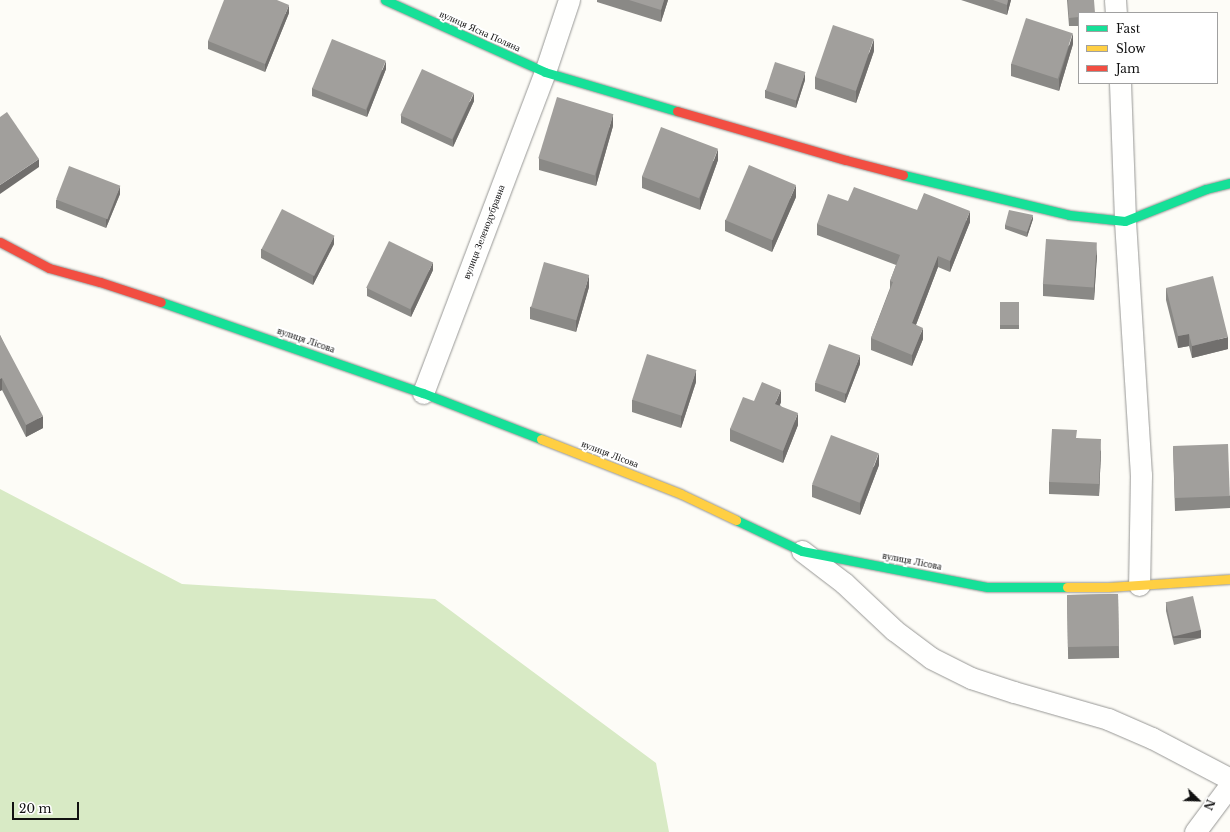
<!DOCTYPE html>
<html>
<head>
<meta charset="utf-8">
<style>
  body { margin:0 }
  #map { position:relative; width:1230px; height:832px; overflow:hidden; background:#fdfcf7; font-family:"Libre Baskerville",serif }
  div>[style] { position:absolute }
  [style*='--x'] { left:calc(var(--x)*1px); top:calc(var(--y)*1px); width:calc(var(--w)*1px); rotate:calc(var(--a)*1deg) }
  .forest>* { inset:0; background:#d8eac5 }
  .roads { filter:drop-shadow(0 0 1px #979795) drop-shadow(0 0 1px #979795) }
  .street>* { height:21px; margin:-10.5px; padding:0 10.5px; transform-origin:10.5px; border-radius:10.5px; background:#fffffe }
  .fast>* { height:9px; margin:-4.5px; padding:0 4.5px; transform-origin:4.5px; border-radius:4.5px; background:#16e098 }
  .slow>* { height:9px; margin:-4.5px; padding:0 4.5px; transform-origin:4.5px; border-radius:4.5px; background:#ffcf43 }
  .jam>* { height:9px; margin:-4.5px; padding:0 4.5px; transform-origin:4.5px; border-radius:4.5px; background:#f24e42 }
  .wall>* { inset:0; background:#8a8986; transform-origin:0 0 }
  .shaded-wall>* { inset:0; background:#716f6d; transform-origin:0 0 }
  .building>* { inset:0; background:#a19f9c; transform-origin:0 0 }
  span { translate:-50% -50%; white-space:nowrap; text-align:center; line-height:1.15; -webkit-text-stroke:4px #fff; paint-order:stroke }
  .street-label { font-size:10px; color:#111 }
  .legend { position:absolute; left:1078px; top:12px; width:140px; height:72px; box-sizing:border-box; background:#fff; border:1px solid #a0a0a0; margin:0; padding:5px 7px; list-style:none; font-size:12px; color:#111 }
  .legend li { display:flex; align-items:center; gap:8px; height:20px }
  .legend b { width:20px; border:1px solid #a0a0a0 }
  .north { position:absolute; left:1178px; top:780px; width:40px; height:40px; -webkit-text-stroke:3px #fff; paint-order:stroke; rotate:113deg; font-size:11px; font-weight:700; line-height:16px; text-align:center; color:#111 }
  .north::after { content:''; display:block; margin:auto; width:14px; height:18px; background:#111; clip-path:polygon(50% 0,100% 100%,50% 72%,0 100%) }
  .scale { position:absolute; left:12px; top:802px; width:67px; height:18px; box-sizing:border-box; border:2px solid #111; border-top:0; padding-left:5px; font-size:12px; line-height:14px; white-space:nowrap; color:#111; -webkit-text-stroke:3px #fff; paint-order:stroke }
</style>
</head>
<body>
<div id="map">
  <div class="forest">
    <i style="clip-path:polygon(0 489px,182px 584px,435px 599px,656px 763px,669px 832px,0 832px)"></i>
  </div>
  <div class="roads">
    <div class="street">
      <i style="--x:1115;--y:0;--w:13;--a:86"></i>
      <i style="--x:1120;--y:83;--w:138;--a:87.9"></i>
      <i style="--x:1125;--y:221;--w:255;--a:86.4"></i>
      <i style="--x:1141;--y:475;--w:110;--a:91"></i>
      <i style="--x:423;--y:393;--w:343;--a:-69.2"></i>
      <i style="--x:545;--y:72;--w:76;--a:-71.6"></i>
      <i style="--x:802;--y:551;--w:53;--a:37.3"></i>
      <i style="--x:844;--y:583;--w:69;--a:43.2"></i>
      <i style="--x:894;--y:630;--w:46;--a:37.1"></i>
      <i style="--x:931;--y:658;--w:45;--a:26.6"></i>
      <i style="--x:971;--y:678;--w:45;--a:18"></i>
      <i style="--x:1014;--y:692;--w:98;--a:16"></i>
      <i style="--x:1108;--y:719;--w:48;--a:23.4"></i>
      <i style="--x:1152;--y:738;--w:88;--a:27.7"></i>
      <i style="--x:1195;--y:832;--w:59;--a:-53.3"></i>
    </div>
    <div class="fast">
      <i style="--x:385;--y:0;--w:175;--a:24.2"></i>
      <i style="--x:545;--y:72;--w:138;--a:16.5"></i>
      <i style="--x:903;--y:175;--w:171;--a:13.5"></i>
      <i style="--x:1069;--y:215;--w:56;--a:6.1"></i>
      <i style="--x:1125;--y:221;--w:87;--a:-21.6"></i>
      <i style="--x:1206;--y:189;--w:25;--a:-14"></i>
      <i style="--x:161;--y:302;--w:277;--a:19.2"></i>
      <i style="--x:423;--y:393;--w:127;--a:21.3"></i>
      <i style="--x:736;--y:520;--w:73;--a:25.2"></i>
      <i style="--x:802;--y:551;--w:189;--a:11"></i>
      <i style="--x:988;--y:587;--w:79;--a:0"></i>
    </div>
    <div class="slow">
      <i style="--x:541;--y:439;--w:150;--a:21.4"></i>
      <i style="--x:681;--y:494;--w:61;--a:25.3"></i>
      <i style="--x:1067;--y:587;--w:41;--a:0"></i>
      <i style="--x:1108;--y:587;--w:122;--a:-3.8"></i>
    </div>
    <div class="jam">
      <i style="--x:677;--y:111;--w:176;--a:16.2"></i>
      <i style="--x:846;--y:160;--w:59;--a:14.7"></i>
      <i style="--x:0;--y:242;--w:55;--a:28"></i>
      <i style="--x:49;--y:268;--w:53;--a:15.4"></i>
      <i style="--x:100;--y:282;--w:64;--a:18.2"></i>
    </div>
  </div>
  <div class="wall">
    <i style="clip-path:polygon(597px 0,668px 0,661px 22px,597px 2px)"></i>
    <i style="clip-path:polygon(961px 0,1011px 0,1007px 15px)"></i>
    <i style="clip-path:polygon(1067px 0,1094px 0,1079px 13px,1079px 26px,1069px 26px)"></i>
    <i style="clip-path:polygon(289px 13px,265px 72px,208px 49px,208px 41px)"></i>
    <i style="clip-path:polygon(1073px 44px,1059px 91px,1011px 76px,1011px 64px)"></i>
    <i style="clip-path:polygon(874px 51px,856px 103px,815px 89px,815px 77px)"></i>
    <i style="clip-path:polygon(386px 69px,367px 117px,312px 96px,312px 88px)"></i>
    <i style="clip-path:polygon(805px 80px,796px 108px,765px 98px,765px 90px)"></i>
    <i style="clip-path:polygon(474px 101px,453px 147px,401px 123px,401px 115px)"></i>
    <i style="clip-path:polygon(613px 126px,596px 186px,539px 170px,539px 158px)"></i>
    <i style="clip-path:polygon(718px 160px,700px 210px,642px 188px,642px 176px)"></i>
    <i style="clip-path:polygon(120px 194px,106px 228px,56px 208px,56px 200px)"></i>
    <i style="clip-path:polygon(796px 197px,772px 252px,725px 231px,725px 220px)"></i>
    <i style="clip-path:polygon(848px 201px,917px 210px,970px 222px,950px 272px,938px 267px,916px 325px,923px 339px,912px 366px,871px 350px,871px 338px,890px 288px,890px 281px,896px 265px,817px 235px,817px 224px)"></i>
    <i style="clip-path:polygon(1033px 219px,1027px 237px,1005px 229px,1005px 225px)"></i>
    <i style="clip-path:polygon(334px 244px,313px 285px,261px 258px,261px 249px)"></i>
    <i style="clip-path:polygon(1097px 255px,1094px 300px,1043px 296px,1043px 284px)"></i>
    <i style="clip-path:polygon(433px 270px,411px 317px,367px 296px,367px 288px)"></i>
    <i style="clip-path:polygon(589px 287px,576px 332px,530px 319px,530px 307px)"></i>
    <i style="clip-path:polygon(1166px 288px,1228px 349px,1192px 358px,1189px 346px,1178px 348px,1166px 300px)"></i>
    <i style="left:1000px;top:302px;width:19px;height:27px"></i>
    <i style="clip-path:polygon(0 335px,43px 428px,26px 437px,2px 390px,0 391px)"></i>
    <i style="clip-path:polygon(860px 364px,845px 403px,815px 391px,815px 383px)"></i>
    <i style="clip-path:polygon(696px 382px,681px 428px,632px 412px,632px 400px)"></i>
    <i style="clip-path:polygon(754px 401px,781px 402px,780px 405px,798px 425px,783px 463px,730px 441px,730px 429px)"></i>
    <i style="clip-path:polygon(1077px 438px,1101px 451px,1099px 496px,1049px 494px,1049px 482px)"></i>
    <i style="clip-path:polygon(1173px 447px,1230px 496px,1230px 508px,1175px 511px)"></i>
    <i style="clip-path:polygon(879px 465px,860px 515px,812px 497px,812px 485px)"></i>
    <i style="left:1118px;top:594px;width:64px;height:51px;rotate:89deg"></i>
    <i style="clip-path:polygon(1166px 602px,1201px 638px,1174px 645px,1166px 611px)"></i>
  </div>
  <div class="shaded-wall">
    <i style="clip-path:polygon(664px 0,668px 0,661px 22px,661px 10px)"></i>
    <i style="clip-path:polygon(1008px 0,1011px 0,1007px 15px,1007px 5px)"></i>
    <i style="clip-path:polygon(289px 5px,289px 13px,265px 72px,265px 64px)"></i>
    <i style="clip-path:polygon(1073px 33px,1073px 44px,1059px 91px,1059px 79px)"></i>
    <i style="clip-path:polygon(874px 39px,874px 51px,856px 103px,856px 91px)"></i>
    <i style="clip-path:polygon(386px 61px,386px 69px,367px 117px,367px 109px)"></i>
    <i style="clip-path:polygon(805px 72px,805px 80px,796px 108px,796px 100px)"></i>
    <i style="clip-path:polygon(474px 93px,474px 101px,453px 147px,453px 139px)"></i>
    <i style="clip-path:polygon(613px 114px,613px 126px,596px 186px,596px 174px)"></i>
    <i style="clip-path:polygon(718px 149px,718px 160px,700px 210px,700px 198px)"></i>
    <i style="clip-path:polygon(39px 159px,39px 167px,0 194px,0 185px)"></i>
    <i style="clip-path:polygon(796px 185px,796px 197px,772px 252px,772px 240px)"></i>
    <i style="clip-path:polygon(120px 186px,120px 194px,106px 228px,106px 220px)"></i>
    <i style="clip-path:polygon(970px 211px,970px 222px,950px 272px,950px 261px)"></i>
    <i style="clip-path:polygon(1033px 215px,1033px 219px,1027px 237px,1027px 232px)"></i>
    <i style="clip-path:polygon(334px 236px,334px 244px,313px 285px,313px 277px)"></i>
    <i style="clip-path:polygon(1097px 243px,1097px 255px,1094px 300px,1094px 288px)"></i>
    <i style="clip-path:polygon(938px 256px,938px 267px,912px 335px,912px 323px)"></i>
    <i style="clip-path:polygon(433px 262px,433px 270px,411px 317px,411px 309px)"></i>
    <i style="clip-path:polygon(589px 275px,589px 287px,576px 332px,576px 321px)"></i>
    <i style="clip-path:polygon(923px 328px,923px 339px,912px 366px,912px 355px)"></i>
    <i style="clip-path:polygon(1189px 334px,1189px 346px,1178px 348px,1178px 336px)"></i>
    <i style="clip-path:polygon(1228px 337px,1228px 349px,1192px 358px,1192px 346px)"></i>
    <i style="clip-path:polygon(860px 355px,860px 364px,845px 403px,845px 394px)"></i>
    <i style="clip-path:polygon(696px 370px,696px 382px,681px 428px,681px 416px)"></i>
    <i style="clip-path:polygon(2px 378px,2px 390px,0 391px,0 379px)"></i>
    <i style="clip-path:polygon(781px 390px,781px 402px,775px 415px,775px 404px)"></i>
    <i style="clip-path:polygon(798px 413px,798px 425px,783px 463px,783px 451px)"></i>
    <i style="clip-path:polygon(43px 416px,43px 428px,26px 437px,26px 425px)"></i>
    <i style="clip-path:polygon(1101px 439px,1101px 451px,1099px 496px,1099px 484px)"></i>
    <i style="clip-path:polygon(879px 453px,879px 465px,860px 515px,860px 504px)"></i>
    <i style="left:1201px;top:630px;width:8px;height:28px;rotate:90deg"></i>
  </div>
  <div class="building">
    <i style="clip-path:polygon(224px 0,277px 0,289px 5px,265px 64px,208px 41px)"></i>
    <i style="clip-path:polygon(629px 0,664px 0,661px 10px)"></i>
    <i style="clip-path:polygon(993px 0,1008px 0,1007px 5px)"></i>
    <i style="clip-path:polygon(1068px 0,1094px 0,1095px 13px,1079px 13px,1079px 17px,1069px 18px)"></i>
    <i style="left:1026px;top:18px;width:49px;height:48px;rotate:18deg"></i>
    <i style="left:833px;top:25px;width:43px;height:55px;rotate:19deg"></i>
    <i style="left:332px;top:39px;width:58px;height:53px;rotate:22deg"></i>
    <i style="left:775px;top:62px;width:32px;height:30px;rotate:18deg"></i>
    <i style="left:422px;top:69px;width:57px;height:51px;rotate:25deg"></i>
    <i style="left:557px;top:97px;width:59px;height:64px;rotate:17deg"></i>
    <i style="clip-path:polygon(7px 112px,39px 159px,0 185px,0 117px)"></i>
    <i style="left:661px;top:127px;width:61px;height:53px;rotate:21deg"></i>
    <i style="left:749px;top:165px;width:51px;height:60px;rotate:23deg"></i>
    <i style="left:69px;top:166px;width:55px;height:36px;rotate:21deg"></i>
    <i style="clip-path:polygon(854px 187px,917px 210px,924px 193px,970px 211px,950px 261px,938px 256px,912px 323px,923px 328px,912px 355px,871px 338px,893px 282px,890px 281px,900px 255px,817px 224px,828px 194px,848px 201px)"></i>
    <i style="left:282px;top:209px;width:59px;height:45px;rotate:27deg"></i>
    <i style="clip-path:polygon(1009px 210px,1033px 215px,1027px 232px,1005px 225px)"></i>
    <i style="left:1046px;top:239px;width:51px;height:45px;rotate:4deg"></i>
    <i style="left:389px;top:241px;width:49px;height:52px;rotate:26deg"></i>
    <i style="left:544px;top:262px;width:47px;height:47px;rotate:16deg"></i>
    <i style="clip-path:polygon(1213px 276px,1228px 337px,1192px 346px,1189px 334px,1178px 336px,1166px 288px)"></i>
    <i style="left:1000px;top:302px;width:19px;height:23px"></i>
    <i style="clip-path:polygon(0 335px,43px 416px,26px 425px,2px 378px,0 379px)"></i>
    <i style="left:829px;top:344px;width:33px;height:41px;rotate:20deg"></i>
    <i style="left:647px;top:354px;width:52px;height:48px;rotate:18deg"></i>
    <i style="clip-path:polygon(762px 382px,781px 390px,775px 404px,798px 413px,783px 451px,730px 429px,743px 397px,754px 401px)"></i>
    <i style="clip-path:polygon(1052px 429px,1077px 430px,1076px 438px,1101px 439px,1099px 484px,1049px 482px)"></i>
    <i style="left:831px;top:435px;width:51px;height:53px;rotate:21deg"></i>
    <i style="left:1228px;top:444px;width:52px;height:55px;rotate:88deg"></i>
    <i style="left:1118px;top:594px;width:52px;height:51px;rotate:89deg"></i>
    <i style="left:1193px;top:596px;width:35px;height:28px;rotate:77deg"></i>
  </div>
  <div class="street-label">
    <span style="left:480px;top:31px;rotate:24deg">вулиця Ясна Поляна</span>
    <span style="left:484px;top:232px;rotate:-69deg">вулиця Зеленодубравна</span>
    <span style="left:306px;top:340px;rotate:19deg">вулиця Лісова</span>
    <span style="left:610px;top:454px;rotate:21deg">вулиця Лісова</span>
    <span style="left:912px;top:561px;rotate:11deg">вулиця Лісова</span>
  </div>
  <ul class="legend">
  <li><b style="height:5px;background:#16e098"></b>Fast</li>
  <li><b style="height:5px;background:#ffcf43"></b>Slow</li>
  <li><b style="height:5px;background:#f24e42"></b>Jam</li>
  </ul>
  <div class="north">N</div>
  <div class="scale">20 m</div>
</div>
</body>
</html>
